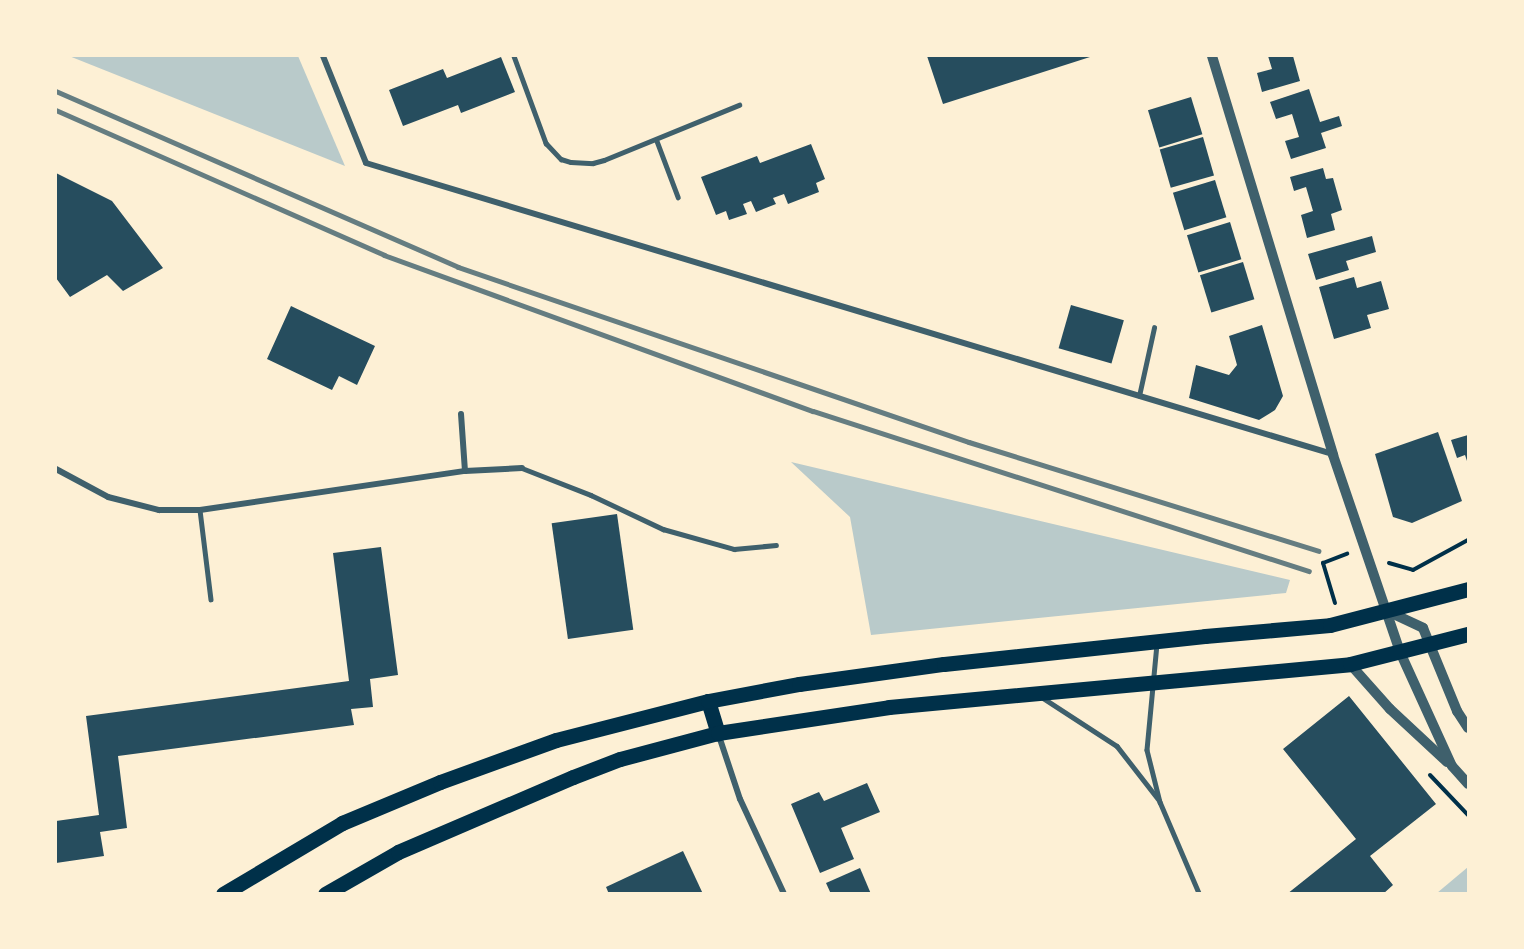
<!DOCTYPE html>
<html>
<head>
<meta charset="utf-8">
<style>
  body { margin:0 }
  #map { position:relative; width:1524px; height:949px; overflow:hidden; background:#fdf0d5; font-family:"Golos Text",sans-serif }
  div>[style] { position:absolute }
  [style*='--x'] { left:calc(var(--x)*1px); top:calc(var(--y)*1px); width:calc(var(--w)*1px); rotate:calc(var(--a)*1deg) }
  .green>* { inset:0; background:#b9caca }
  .building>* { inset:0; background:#264d5e; transform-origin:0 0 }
  .path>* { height:4px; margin:-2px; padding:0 2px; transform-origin:2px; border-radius:2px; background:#003049 }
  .service>* { height:4.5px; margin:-2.25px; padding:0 2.25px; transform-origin:2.25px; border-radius:2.25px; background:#3f606c }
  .minor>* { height:6px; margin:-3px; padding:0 3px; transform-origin:3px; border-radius:3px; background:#3f606c }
  .tertiary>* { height:10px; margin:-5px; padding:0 5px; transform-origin:5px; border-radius:5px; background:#3f606c }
  .primary>* { height:15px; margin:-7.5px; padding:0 7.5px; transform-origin:7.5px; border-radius:7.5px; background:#003049 }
  .rail>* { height:4.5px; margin:-2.25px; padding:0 2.25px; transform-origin:2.25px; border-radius:2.25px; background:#657d81 }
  span { translate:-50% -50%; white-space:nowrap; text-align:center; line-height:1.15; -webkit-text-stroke:5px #fdf0d5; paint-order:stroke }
  .frame { position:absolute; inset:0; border:57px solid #fdf0d5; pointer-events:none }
</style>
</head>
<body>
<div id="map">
  <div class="green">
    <i style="clip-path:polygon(69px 56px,298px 56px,345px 166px)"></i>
    <i style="clip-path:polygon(791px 462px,1290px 580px,1286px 593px,871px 635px,850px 517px)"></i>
    <i style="clip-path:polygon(1468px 867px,1468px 893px,1437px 893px)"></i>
  </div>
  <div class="building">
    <i style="clip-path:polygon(927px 56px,1089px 56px,1090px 57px,943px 104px)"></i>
    <i style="clip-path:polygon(1268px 56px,1293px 56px,1300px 81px,1262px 92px,1257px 73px,1272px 69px)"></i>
    <i style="clip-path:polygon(501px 57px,515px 92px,461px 113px,458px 105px,403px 126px,389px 90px,443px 69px,447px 78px)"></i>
    <i style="clip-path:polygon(1309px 89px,1320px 122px,1339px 116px,1342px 126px,1321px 133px,1326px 148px,1291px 159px,1285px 141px,1299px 137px,1292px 114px,1276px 119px,1270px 102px)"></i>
    <i style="left:1191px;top:97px;width:39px;height:45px;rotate:73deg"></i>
    <i style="left:1203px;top:137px;width:40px;height:45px;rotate:74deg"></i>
    <i style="clip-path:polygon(811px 144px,825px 179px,816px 183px,819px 192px,788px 204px,784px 194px,773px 198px,776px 204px,756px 212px,751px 201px,743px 204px,747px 214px,729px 220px,726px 211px,716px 215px,701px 177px,757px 156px,760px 163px)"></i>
    <i style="clip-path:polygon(1323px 168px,1326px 179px,1333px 178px,1342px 210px,1331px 214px,1335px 230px,1307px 238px,1301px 215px,1313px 211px,1306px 187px,1294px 191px,1290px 177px)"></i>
    <i style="clip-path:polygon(56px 173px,112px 201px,163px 268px,123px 291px,107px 275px,70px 297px,56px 278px)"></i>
    <i style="left:1215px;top:180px;width:39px;height:44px;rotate:73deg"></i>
    <i style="left:1230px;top:222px;width:39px;height:45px;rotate:73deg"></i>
    <i style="clip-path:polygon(1372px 236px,1376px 252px,1346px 261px,1349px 270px,1316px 280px,1308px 254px)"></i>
    <i style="left:1243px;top:262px;width:39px;height:45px;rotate:73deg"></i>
    <i style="clip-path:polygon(1354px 277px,1357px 288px,1381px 281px,1389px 309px,1367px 315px,1371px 328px,1334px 339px,1319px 287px)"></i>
    <i style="left:1071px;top:305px;width:55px;height:45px;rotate:16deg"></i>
    <i style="clip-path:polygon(291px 306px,375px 346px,357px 385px,339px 376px,332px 390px,267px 359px)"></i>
    <i style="clip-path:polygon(1262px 325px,1283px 396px,1275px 410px,1259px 420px,1189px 398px,1196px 365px,1229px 375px,1237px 365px,1229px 336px)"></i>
    <i style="clip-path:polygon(1438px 432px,1462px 501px,1412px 523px,1393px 517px,1375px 454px)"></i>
    <i style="clip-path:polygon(1468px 435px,1468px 464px,1465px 455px,1457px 458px,1451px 440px)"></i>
    <i style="left:617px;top:514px;width:117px;height:66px;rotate:82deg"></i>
    <i style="clip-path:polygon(381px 547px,398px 675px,370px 679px,373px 707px,351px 709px,354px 725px,118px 756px,127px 828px,100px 832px,104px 856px,56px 863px,56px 821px,99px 815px,86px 716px,349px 681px,333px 553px)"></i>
    <i style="clip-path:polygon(1349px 696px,1436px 804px,1370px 856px,1393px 885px,1383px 894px,1287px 894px,1356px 839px,1283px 749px)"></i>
    <i style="clip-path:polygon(867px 783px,880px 812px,841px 828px,854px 859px,820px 873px,791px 804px,819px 792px,824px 801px)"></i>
    <i style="clip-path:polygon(683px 851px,703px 894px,609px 894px,606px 887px)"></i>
    <i style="clip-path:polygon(860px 868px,871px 894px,831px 894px,826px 883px)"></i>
  </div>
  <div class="path">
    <i style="--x:1389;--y:563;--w:25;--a:16"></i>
    <i style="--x:1413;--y:570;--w:63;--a:-28.6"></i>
    <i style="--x:1335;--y:603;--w:42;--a:-106.7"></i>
    <i style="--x:1323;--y:563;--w:26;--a:-21"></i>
    <i style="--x:1430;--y:775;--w:55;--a:46.5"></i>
  </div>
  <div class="service">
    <i style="--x:514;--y:56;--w:93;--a:69.8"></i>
    <i style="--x:546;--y:143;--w:22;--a:47"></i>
    <i style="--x:561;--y:159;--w:10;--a:17"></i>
    <i style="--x:571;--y:162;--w:22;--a:3"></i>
    <i style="--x:593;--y:163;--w:11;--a:-15"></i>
    <i style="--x:604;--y:160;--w:146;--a:-22.2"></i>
    <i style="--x:657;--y:141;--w:60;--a:69.4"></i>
    <i style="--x:1139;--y:396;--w:70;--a:-77.6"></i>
    <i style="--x:522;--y:468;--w:74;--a:21.4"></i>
    <i style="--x:591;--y:495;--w:80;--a:25.3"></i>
    <i style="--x:663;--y:529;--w:74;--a:15.7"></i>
    <i style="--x:734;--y:549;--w:42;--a:-5.4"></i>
    <i style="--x:200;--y:510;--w:90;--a:83"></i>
    <i style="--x:1157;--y:644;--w:106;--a:95.4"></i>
    <i style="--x:1147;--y:750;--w:54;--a:76"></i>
    <i style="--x:1160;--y:802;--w:99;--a:66.8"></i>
    <i style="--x:1043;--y:698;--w:88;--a:33"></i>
    <i style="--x:1117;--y:746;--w:68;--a:52.1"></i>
  </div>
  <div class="minor">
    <i style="--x:323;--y:56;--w:115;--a:68.1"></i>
    <i style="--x:366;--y:163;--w:1009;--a:16.76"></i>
    <i style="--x:461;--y:414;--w:57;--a:86"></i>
    <i style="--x:56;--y:469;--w:59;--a:28.3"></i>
    <i style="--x:108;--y:497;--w:53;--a:14.3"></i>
    <i style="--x:159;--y:510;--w:41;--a:0"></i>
    <i style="--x:200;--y:510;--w:268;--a:-8.4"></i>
    <i style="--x:465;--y:471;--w:57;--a:-3"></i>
    <i style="--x:718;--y:733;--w:70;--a:71.6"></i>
    <i style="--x:740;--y:799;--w:105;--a:65.1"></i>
  </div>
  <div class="tertiary">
    <i style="--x:1212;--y:56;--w:417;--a:73.1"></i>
    <i style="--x:1333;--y:455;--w:208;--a:71.2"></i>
    <i style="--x:1400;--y:652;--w:125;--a:65.5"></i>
    <i style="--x:1452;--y:766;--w:24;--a:48"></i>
    <i style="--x:1387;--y:611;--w:40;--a:25"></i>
    <i style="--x:1423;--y:628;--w:90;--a:67.7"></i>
    <i style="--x:1457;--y:711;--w:20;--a:57"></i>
    <i style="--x:1350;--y:664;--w:60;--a:48.4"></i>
    <i style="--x:1390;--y:709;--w:78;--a:42.9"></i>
  </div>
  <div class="primary">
    <i style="--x:708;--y:701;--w:34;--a:73"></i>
    <i style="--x:223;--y:894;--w:139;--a:-30.8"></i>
    <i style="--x:342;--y:823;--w:106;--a:-22.7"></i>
    <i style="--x:440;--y:782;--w:123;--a:-19.9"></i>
    <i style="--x:556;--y:740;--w:157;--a:-14.4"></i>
    <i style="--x:708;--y:701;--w:93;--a:-10.6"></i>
    <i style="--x:799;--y:684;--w:146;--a:-7.9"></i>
    <i style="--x:944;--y:664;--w:262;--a:-6.1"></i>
    <i style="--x:1205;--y:636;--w:125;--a:-5"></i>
    <i style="--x:1330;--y:625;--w:143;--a:-14.6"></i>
    <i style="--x:325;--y:894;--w:84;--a:-29.9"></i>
    <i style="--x:398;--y:852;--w:190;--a:-23.2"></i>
    <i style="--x:573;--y:777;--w:50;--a:-21"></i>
    <i style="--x:620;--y:759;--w:101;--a:-14.9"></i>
    <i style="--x:718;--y:733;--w:173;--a:-8.6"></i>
    <i style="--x:889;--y:707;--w:463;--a:-5.3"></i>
    <i style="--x:1350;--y:664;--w:122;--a:-14.3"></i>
  </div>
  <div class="rail">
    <i style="--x:56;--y:91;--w:439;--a:23.6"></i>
    <i style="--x:458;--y:267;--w:540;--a:18.9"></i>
    <i style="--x:969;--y:442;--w:366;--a:17.3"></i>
    <i style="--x:56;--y:110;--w:359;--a:23.8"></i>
    <i style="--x:384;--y:255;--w:456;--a:20"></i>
    <i style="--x:813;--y:411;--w:521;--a:17.88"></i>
  </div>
  <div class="frame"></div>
</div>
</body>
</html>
